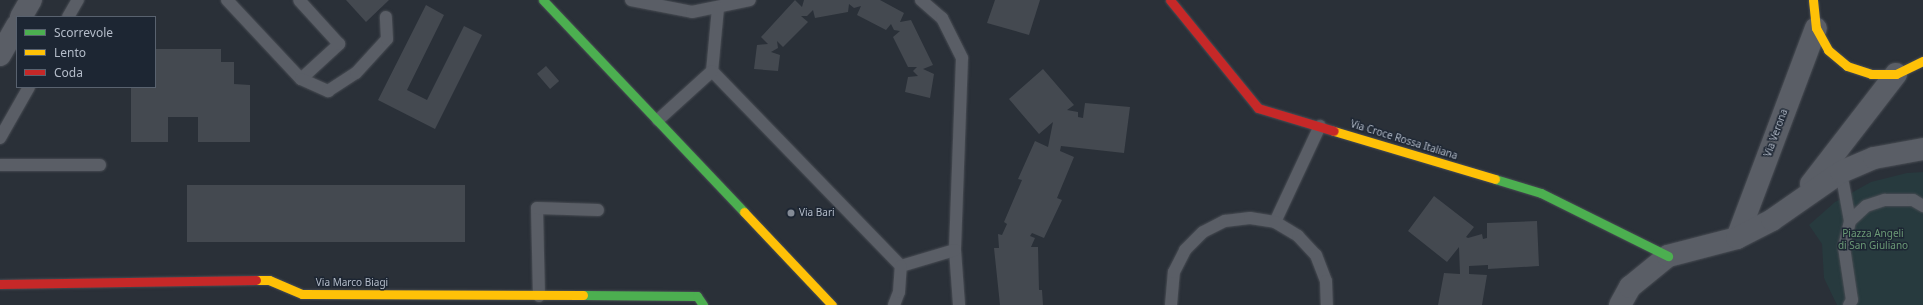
<!DOCTYPE html>
<html>
<head>
<meta charset="utf-8">
<style>
  body { margin:0 }
  #map { position:relative; width:1923px; height:305px; overflow:hidden; background:#2a3038; font-family:"Noto Sans",sans-serif }
  div>[style] { position:absolute }
  [style*='--x'] { left:calc(var(--x)*1px); top:calc(var(--y)*1px); width:calc(var(--w)*1px); rotate:calc(var(--a)*1deg) }
  .green>* { inset:0; background:#273a3e }
  .building>* { inset:0; background:#444950; transform-origin:0 0 }
  .roads { filter:drop-shadow(0 0 1px #484c53) drop-shadow(0 0 1px #484c53) }
  .lane>* { height:12px; margin:-6px; padding:0 6px; transform-origin:6px; border-radius:6px; background:#5a5e66 }
  .street>* { height:22px; margin:-11px; padding:0 11px; transform-origin:11px; border-radius:11px; background:#5a5e66 }
  .fast>* { height:9px; margin:-4.5px; padding:0 4.5px; transform-origin:4.5px; border-radius:4.5px; background:#4caf50 }
  .slow>* { height:9px; margin:-4.5px; padding:0 4.5px; transform-origin:4.5px; border-radius:4.5px; background:#ffc107 }
  .jam>* { height:9px; margin:-4.5px; padding:0 4.5px; transform-origin:4.5px; border-radius:4.5px; background:#c62828 }
  .dots>* { width:11px; height:11px; translate:-50% -50%; box-sizing:border-box; border:2px solid #1d2633; border-radius:50% }
  span { translate:-50% -50%; white-space:nowrap; text-align:center; line-height:1.15; -webkit-text-stroke:3px #1d2633; paint-order:stroke }
  .street-label { font-size:10px; color:#b4bcc9 }
  .poi-label { font-size:10px; color:#b4bcc9 }
  .left { translate:0 -50%; text-align:left }
  .park-label { font-size:10px; color:#6b9a76 }
  .legend { position:absolute; left:16px; top:16px; width:140px; height:72px; box-sizing:border-box; background:#1d2633; border:1px solid #59626f; margin:0; padding:5px 7px; list-style:none; font-size:12px; color:#b4bcc9 }
  .legend li { display:flex; align-items:center; gap:8px; height:20px }
  .legend b { width:20px; border:1px solid #59626f }
</style>
</head>
<body>
<div id="map">
  <div class="green">
    <i style="clip-path:polygon(1923px 172px,1923px 305px,1837px 305px,1824px 278px,1822px 244px,1809px 225px,1835px 202px,1871px 182px,1907px 173px)"></i>
  </div>
  <div class="building">
    <i style="clip-path:polygon(346px 0,389px 0,366px 22px)"></i>
    <i style="clip-path:polygon(795px 0,802px 7px,804px 0,880px 0,904px 13px,900px 22px,911px 20px,933px 65px,923px 69px,934px 74px,930px 98px,905px 92px,908px 77px,918px 76px,913px 71px,917px 67px,908px 67px,893px 37px,900px 31px,894px 30px,891px 24px,886px 30px,857px 15px,861px 6px,854px 8px,849px 4px,848px 12px,815px 18px,813px 10px,807px 16px,801px 16px,808px 22px,783px 47px,777px 41px,778px 48px,771px 52px,780px 55px,778px 71px,754px 69px,757px 45px,768px 44px,761px 37px)"></i>
    <i style="clip-path:polygon(995px 0,1040px 0,1029px 35px,987px 23px)"></i>
    <i style="clip-path:polygon(426px 5px,444px 15px,407px 90px,427px 100px,464px 26px,482px 35px,435px 129px,378px 100px)"></i>
    <i style="clip-path:polygon(155px 49px,221px 49px,221px 62px,234px 62px,234px 84px,250px 85px,250px 142px,198px 142px,198px 117px,168px 117px,168px 142px,131px 142px,131px 87px,155px 87px)"></i>
    <i style="left:546px;top:66px;width:20px;height:12px;rotate:49deg"></i>
    <i style="clip-path:polygon(1043px 69px,1074px 105px,1067px 110px,1078px 112px,1078px 117px,1083px 118px,1085px 103px,1130px 107px,1124px 153px,1061px 146px,1060px 151px,1074px 157px,1057px 198px,1062px 200px,1044px 238px,1032px 233px,1030px 236px,1035px 238px,1031px 247px,1038px 247px,1039px 290px,1042px 290px,1043px 305px,1000px 305px,994px 248px,999px 248px,998px 234px,1002px 235px,1007px 224px,1004px 222px,1022px 180px,1018px 179px,1035px 141px,1048px 147px,1053px 122px,1039px 134px,1009px 99px)"></i>
    <i style="left:187px;top:185px;width:278px;height:57px"></i>
    <i style="clip-path:polygon(1434px 196px,1474px 227px,1466px 237px,1468px 238px,1482px 234px,1483px 239px,1487px 238px,1487px 223px,1537px 221px,1539px 266px,1488px 269px,1488px 265px,1469px 266px,1469px 274px,1487px 275px,1482px 305px,1438px 305px,1444px 273px,1460px 274px,1459px 247px,1447px 262px,1408px 231px)"></i>
  </div>
  <div class="roads">
    <div class="lane">
      <i style="--x:227;--y:0;--w:108;--a:46.9"></i>
      <i style="--x:301;--y:79;--w:52;--a:-42.6"></i>
      <i style="--x:339;--y:44;--w:59;--a:-132.3"></i>
      <i style="--x:631;--y:0;--w:62;--a:11.1"></i>
      <i style="--x:692;--y:12;--w:59;--a:-11.7"></i>
      <i style="--x:921;--y:0;--w:28;--a:41"></i>
      <i style="--x:942;--y:18;--w:45;--a:63.4"></i>
      <i style="--x:962;--y:58;--w:192;--a:92.1"></i>
      <i style="--x:955;--y:250;--w:55;--a:85.8"></i>
      <i style="--x:718;--y:8;--w:63;--a:95.4"></i>
      <i style="--x:712;--y:71;--w:272;--a:45.9"></i>
      <i style="--x:901;--y:266;--w:56;--a:-16.5"></i>
      <i style="--x:68;--y:17;--w:20;--a:-60"></i>
      <i style="--x:301;--y:79;--w:30;--a:24"></i>
      <i style="--x:328;--y:91;--w:33;--a:-33"></i>
      <i style="--x:356;--y:73;--w:46;--a:-47.6"></i>
      <i style="--x:387;--y:39;--w:22;--a:-93"></i>
      <i style="--x:658;--y:120;--w:73;--a:-42.2"></i>
      <i style="--x:0;--y:138;--w:59;--a:-60.4"></i>
      <i style="--x:0;--y:165;--w:100;--a:0"></i>
      <i style="--x:1841;--y:172;--w:50;--a:79.6"></i>
      <i style="--x:1275;--y:222;--w:106;--a:-64.9"></i>
      <i style="--x:539;--y:296;--w:88;--a:-91.3"></i>
      <i style="--x:537;--y:208;--w:61;--a:1.9"></i>
      <i style="--x:894;--y:305;--w:14;--a:-69"></i>
      <i style="--x:899;--y:292;--w:26;--a:-86"></i>
      <i style="--x:1171;--y:305;--w:33;--a:-85"></i>
      <i style="--x:1174;--y:272;--w:25;--a:-63"></i>
      <i style="--x:1185;--y:250;--w:25;--a:-45"></i>
      <i style="--x:1203;--y:232;--w:25;--a:-27"></i>
      <i style="--x:1225;--y:221;--w:25;--a:-7"></i>
      <i style="--x:1250;--y:218;--w:25;--a:9"></i>
      <i style="--x:1275;--y:222;--w:27;--a:31"></i>
      <i style="--x:1298;--y:236;--w:26;--a:47"></i>
      <i style="--x:1316;--y:255;--w:28;--a:69"></i>
      <i style="--x:1326;--y:281;--w:24;--a:88"></i>
      <i style="--x:1849;--y:305;--w:6;--a:-59"></i>
      <i style="--x:1852;--y:300;--w:54;--a:-98.6"></i>
      <i style="--x:1844;--y:247;--w:27;--a:-77"></i>
      <i style="--x:1850;--y:221;--w:22;--a:-43"></i>
      <i style="--x:1866;--y:206;--w:20;--a:-18"></i>
      <i style="--x:1885;--y:200;--w:28;--a:0"></i>
      <i style="--x:1913;--y:200;--w:12;--a:31"></i>
    </div>
    <div class="street">
      <i style="--x:21;--y:17;--w:20;--a:-60"></i>
      <i style="--x:0;--y:55;--w:34;--a:-60"></i>
      <i style="--x:1811;--y:184;--w:139;--a:-52.3"></i>
      <i style="--x:1737;--y:238;--w:224;--a:-69.4"></i>
      <i style="--x:1620;--y:305;--w:21;--a:-61"></i>
      <i style="--x:1630;--y:287;--w:49;--a:-39.2"></i>
      <i style="--x:1668;--y:256;--w:71;--a:-14.6"></i>
      <i style="--x:1737;--y:238;--w:39;--a:-27"></i>
      <i style="--x:1772;--y:220;--w:84;--a:-34.8"></i>
      <i style="--x:1841;--y:172;--w:36;--a:-23"></i>
      <i style="--x:1874;--y:158;--w:50;--a:-10.4"></i>
    </div>
    <div class="fast">
      <i style="--x:543;--y:0;--w:292;--a:46.5"></i>
      <i style="--x:1495;--y:179;--w:48;--a:16.9"></i>
      <i style="--x:1541;--y:193;--w:142;--a:26.4"></i>
      <i style="--x:583;--y:295;--w:114;--a:0.5"></i>
      <i style="--x:697;--y:296;--w:11;--a:56"></i>
    </div>
    <div class="slow">
      <i style="--x:1813;--y:0;--w:28;--a:84"></i>
      <i style="--x:1816;--y:28;--w:25;--a:61"></i>
      <i style="--x:1828;--y:50;--w:25;--a:40"></i>
      <i style="--x:1847;--y:66;--w:25;--a:18"></i>
      <i style="--x:1871;--y:74;--w:25;--a:0"></i>
      <i style="--x:1896;--y:74;--w:30;--a:-26"></i>
      <i style="--x:1334;--y:131;--w:168;--a:16.6"></i>
      <i style="--x:744;--y:212;--w:128;--a:46.6"></i>
      <i style="--x:256;--y:280;--w:13;--a:0"></i>
      <i style="--x:269;--y:280;--w:36;--a:23"></i>
      <i style="--x:302;--y:294;--w:281;--a:0.2"></i>
    </div>
    <div class="jam">
      <i style="--x:1170;--y:0;--w:139;--a:50.8"></i>
      <i style="--x:1258;--y:108;--w:79;--a:16.8"></i>
      <i style="--x:0;--y:284;--w:256;--a:-0.9"></i>
    </div>
  </div>
  <div class="dots">
    <i style="left:791px;top:213px;background:#848b96"></i>
  </div>
  <div class="street-label">
    <span style="left:1776px;top:133px;rotate:-70deg">Via Verona</span>
    <span style="left:1404px;top:140px;rotate:17deg">Via Croce Rossa Italiana</span>
    <span style="left:352px;top:283px">Via Marco Biagi</span>
  </div>
  <div class="poi-label">
    <span class="left" style="left:799px;top:213px">Via Bari</span>
  </div>
  <div class="park-label">
    <span style="left:1873px;top:239px">Piazza Angeli<br>di San Giuliano</span>
  </div>
  <ul class="legend">
  <li><b style="height:5px;background:#4caf50"></b>Scorrevole</li>
  <li><b style="height:5px;background:#ffc107"></b>Lento</li>
  <li><b style="height:5px;background:#c62828"></b>Coda</li>
  </ul>
</div>
</body>
</html>
